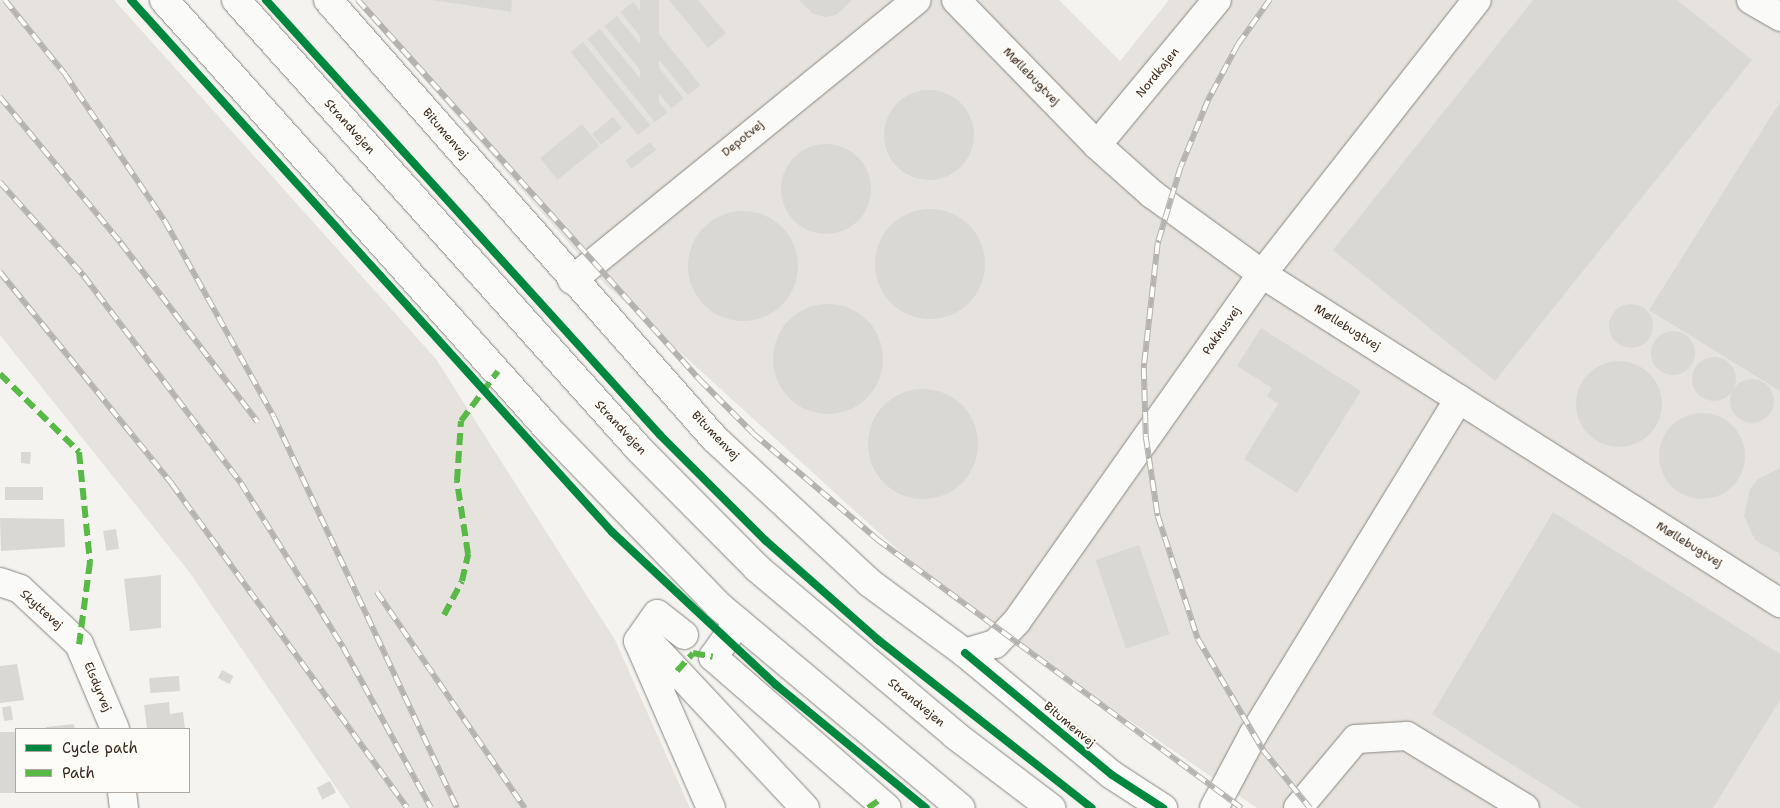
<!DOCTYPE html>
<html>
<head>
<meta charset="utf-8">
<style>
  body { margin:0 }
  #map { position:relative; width:1780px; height:808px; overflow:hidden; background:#f4f3ef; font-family:"Shantell Sans",sans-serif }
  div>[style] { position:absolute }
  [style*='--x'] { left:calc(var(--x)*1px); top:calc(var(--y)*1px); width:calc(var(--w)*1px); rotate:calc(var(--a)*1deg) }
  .built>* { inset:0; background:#e6e3de }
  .building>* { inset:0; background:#d9d8d5; transform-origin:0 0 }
  .round { border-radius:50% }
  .roads { filter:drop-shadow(0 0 1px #898681) drop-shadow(0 0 1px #898681) }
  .minor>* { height:28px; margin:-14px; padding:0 14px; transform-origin:14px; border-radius:14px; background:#fafaf8 }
  .rail>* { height:5.5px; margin-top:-2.75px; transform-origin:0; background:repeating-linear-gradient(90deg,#fdfcf7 0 11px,#b5b3b0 0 22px); box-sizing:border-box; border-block:1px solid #b5b3b0 }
  .quiet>* { height:6px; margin-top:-3px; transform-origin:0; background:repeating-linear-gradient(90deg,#58b947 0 12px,transparent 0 18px) }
  .cycleway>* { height:8px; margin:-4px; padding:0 4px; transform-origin:4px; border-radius:4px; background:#00873e }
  span { translate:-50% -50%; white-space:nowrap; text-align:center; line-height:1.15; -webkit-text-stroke:4px #fdfcf7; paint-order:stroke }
  .street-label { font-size:12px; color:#3b2a1e }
  .legend { position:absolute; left:15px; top:728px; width:175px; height:65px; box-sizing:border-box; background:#fdfcf7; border:1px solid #afa8a0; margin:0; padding:6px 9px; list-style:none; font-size:15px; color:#3b2a1e }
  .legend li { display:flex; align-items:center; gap:10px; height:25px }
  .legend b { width:25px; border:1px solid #afa8a0 }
</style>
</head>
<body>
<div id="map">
  <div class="built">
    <i style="clip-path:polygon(0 0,114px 0,436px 359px,615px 640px,690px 808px,350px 808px,190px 573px,0 335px)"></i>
    <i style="clip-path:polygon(354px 0,1059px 0,1120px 61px,1169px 0,1780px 0,1780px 808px,1257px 808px,952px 599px,606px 285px)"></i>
  </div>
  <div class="building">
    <i style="clip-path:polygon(432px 0,512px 0,511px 12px)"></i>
    <i style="left:640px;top:0;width:19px;height:103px"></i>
    <i style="clip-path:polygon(669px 0,698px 0,726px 33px,708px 48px)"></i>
    <i style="clip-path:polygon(799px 0,852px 0,836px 15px,825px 17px,813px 14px)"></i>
    <i style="clip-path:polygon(1533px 0,1677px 0,1752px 60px,1495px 381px,1333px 250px)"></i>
    <i style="left:633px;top:2px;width:107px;height:16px;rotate:51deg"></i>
    <i style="left:617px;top:16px;width:106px;height:16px;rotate:51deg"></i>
    <i style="left:600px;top:29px;width:107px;height:16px;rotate:51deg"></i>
    <i style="left:583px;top:42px;width:107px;height:16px;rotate:51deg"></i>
    <i class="round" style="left:884px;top:90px;width:90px;height:90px"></i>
    <i style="clip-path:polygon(1780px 102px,1780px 391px,1649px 310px)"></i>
    <i style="left:613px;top:117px;width:14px;height:27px;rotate:51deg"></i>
    <i style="left:582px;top:124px;width:28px;height:54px;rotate:51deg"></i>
    <i style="left:650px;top:142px;width:10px;height:31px;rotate:53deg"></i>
    <i class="round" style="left:781px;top:144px;width:90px;height:90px"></i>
    <i class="round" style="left:875px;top:209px;width:110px;height:110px"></i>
    <i class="round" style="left:688px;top:211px;width:110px;height:110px"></i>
    <i class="round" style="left:1609px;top:304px;width:44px;height:44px"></i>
    <i class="round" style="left:773px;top:304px;width:110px;height:110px"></i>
    <i style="clip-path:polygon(1261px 328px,1361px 391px,1297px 493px,1244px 459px,1278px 404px,1267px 396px,1272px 388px,1237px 366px)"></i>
    <i class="round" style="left:1651px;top:331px;width:44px;height:44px"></i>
    <i class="round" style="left:1692px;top:357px;width:44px;height:44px"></i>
    <i class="round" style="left:1576px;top:361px;width:86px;height:86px"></i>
    <i class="round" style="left:1730px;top:379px;width:44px;height:44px"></i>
    <i class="round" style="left:868px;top:389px;width:110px;height:110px"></i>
    <i class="round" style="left:1659px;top:413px;width:86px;height:86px"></i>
    <i style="clip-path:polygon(21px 452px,31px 452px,30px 464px,21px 463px)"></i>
    <i style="clip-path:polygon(1780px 468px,1780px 554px,1755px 540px,1744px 516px,1750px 489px,1758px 479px)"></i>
    <i style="left:5px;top:487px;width:38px;height:13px"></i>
    <i style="clip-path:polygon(1553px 512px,1780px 654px,1780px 700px,1713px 808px,1581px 808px,1432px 714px)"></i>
    <i style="clip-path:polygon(0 518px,64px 519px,65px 547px,1px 551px)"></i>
    <i style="left:116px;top:529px;width:20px;height:13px;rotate:81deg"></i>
    <i style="left:1139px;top:545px;width:94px;height:46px;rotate:71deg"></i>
    <i style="clip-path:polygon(161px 575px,161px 628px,130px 631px,124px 579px)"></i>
    <i style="clip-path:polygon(17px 664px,24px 700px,0 703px,0 666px)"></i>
    <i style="left:222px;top:670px;width:13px;height:9px;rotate:27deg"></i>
    <i style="left:179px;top:676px;width:15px;height:30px;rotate:86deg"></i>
    <i style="clip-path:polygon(169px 702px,170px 714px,183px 712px,185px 729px,147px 729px,144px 705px)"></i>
    <i style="left:11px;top:706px;width:14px;height:9px;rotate:82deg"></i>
    <i style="clip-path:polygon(74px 724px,75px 729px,46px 729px,46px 727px)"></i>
    <i style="left:16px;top:732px;width:61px;height:16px;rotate:90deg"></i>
    <i style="left:330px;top:781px;width:13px;height:15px;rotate:63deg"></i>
  </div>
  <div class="roads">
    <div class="minor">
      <i style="--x:164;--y:0;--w:577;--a:48.16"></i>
      <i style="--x:549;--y:430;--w:245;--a:46"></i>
      <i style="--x:719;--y:606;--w:315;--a:39.9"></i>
      <i style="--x:236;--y:0;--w:603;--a:48.09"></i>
      <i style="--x:639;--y:449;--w:168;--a:45.2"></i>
      <i style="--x:757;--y:568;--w:259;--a:40.1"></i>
      <i style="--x:955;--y:735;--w:121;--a:37.2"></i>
      <i style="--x:328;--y:0;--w:584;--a:48.61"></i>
      <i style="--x:714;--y:438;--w:213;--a:42.9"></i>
      <i style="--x:870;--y:583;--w:118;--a:36.4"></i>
      <i style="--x:965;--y:653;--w:191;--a:39.7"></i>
      <i style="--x:1112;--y:775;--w:61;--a:32.9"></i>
      <i style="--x:956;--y:0;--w:202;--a:45.8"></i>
      <i style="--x:1097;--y:145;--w:74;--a:41.7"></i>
      <i style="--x:1152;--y:194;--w:136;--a:36"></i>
      <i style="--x:1262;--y:274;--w:614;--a:32.42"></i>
      <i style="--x:1751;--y:0;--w:34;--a:30"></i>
      <i style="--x:1097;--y:145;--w:188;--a:-50.4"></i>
      <i style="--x:572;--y:280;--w:444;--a:-39.1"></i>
      <i style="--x:0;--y:582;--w:21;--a:19"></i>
      <i style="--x:20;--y:589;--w:81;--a:43"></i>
      <i style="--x:79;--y:644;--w:92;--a:67"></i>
      <i style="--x:738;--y:622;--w:43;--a:125.5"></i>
      <i style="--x:713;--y:657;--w:230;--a:41"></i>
      <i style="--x:643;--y:635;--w:237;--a:46.9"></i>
      <i style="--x:684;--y:635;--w:34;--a:-142"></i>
      <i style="--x:657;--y:614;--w:33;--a:125"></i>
      <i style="--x:638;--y:641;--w:182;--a:66.4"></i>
      <i style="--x:965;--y:653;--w:31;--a:-17"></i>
      <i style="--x:995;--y:644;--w:32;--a:-46"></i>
      <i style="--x:1017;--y:621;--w:425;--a:-54.8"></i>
      <i style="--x:1262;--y:274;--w:348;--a:-51.9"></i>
      <i style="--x:122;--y:792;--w:16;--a:83"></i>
      <i style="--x:1214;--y:808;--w:83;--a:-61.9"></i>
      <i style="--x:1253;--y:735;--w:394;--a:-58.5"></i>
      <i style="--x:1298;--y:808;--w:90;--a:-50"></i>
      <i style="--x:1356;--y:739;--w:51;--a:-3.4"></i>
      <i style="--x:1407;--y:736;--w:138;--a:31.4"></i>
    </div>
  </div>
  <div class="rail">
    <i style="--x:5;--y:0;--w:95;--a:51"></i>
    <i style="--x:65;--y:74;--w:178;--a:55.8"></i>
    <i style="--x:165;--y:221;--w:224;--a:60.9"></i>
    <i style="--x:274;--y:417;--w:432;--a:64.9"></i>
    <i style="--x:358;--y:0;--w:511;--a:48.01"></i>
    <i style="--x:700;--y:380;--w:76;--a:45"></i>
    <i style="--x:754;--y:434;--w:163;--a:40.5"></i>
    <i style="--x:878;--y:540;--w:452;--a:36.4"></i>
    <i style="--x:1270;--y:0;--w:55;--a:125.4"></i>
    <i style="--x:1238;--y:45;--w:64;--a:118.2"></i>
    <i style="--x:1208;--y:101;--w:71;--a:112.2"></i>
    <i style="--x:1181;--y:167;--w:79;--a:106.8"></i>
    <i style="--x:1158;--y:243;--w:126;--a:96.4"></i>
    <i style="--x:1144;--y:368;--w:69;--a:88.3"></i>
    <i style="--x:1146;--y:437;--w:80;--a:81.4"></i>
    <i style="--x:1158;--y:516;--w:129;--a:72"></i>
    <i style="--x:1198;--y:639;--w:129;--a:59.6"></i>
    <i style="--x:1263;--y:750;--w:75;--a:51"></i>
    <i style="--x:0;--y:97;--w:190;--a:50.3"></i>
    <i style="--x:121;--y:243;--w:225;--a:52.6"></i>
    <i style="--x:0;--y:182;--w:126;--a:48.2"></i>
    <i style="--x:84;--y:276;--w:260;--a:52.8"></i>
    <i style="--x:241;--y:483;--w:193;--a:58.1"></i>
    <i style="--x:343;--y:647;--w:183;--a:61.3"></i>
    <i style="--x:0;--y:272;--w:273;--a:50.9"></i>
    <i style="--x:172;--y:484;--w:400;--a:54"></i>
    <i style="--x:377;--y:592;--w:262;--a:55.6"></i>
  </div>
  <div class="quiet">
    <i style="--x:0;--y:374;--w:111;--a:44.6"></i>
    <i style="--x:79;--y:452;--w:111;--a:84.3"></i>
    <i style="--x:90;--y:562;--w:83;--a:97.6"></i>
    <i style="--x:444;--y:615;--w:38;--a:-62"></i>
    <i style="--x:462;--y:581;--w:28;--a:-77"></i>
    <i style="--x:468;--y:554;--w:74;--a:-98.6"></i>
    <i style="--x:457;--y:481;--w:60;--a:-86.2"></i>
    <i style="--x:461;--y:421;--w:62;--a:-53.5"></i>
    <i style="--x:677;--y:671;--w:24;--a:-48"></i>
    <i style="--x:693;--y:653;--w:20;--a:11"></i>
    <i style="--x:868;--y:808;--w:12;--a:-35"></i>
  </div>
  <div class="cycleway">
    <i style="--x:131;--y:0;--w:717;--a:47.88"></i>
    <i style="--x:612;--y:532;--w:224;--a:43"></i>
    <i style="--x:776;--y:685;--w:194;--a:39.4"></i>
    <i style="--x:266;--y:0;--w:587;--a:47.83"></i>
    <i style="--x:660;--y:435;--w:150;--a:45"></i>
    <i style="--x:766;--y:541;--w:148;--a:41.4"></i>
    <i style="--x:877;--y:639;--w:273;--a:38.2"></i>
    <i style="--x:965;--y:653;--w:191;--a:39.7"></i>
    <i style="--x:1112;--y:775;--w:61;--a:32.9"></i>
  </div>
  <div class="street-label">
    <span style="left:1158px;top:73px;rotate:-51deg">Nordkajen</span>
    <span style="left:1031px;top:77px;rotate:46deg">Møllebugtvej</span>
    <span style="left:349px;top:127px;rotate:48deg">Strandvejen</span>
    <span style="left:445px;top:134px;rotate:49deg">Bitumenvej</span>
    <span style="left:743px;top:139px;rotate:-39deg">Depotvej</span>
    <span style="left:1347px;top:328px;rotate:32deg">Møllebugtvej</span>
    <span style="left:1222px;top:331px;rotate:-55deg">Pakhusvej</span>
    <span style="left:620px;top:428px;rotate:47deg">Strandvejen</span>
    <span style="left:715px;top:436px;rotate:46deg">Bitumenvej</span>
    <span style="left:1689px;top:545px;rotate:32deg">Møllebugtvej</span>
    <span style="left:41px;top:610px;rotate:42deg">Skyttevej</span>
    <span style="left:97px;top:687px;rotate:67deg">Elsdyrvej</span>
    <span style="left:916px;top:703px;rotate:39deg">Strandvejen</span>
    <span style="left:1069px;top:725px;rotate:40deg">Bitumenvej</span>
  </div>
  <ul class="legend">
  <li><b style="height:6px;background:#00873e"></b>Cycle path</li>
  <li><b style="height:6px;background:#58b947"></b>Path</li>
  </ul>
</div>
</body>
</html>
